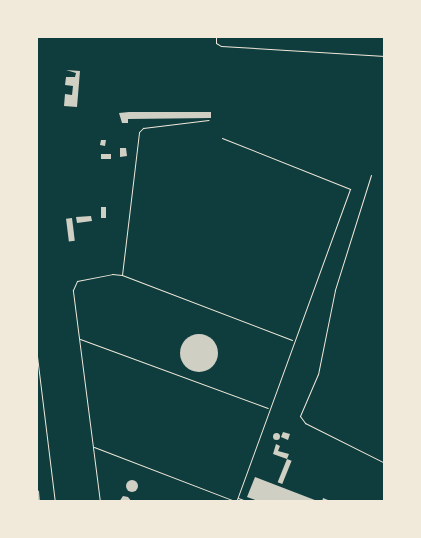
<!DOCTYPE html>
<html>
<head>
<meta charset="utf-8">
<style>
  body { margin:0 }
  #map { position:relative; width:421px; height:538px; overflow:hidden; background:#0f3d3e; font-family:"Open Sans",sans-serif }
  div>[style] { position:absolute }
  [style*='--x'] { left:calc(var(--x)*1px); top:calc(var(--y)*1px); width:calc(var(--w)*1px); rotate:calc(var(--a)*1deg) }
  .building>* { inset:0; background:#cfcfc3; transform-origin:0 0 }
  .round { border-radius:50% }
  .service>* { height:1px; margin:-0.5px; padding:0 0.5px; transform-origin:0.5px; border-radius:0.5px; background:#f1e9da }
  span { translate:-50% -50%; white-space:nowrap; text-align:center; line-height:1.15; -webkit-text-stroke:5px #f1e9da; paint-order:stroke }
  .frame { position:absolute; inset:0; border:38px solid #f1e9da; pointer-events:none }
</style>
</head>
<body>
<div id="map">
  <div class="building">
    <i style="clip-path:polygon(66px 70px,80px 71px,77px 107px,64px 106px,65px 94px,72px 95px,73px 86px,65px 85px,66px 77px,75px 77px,76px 73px)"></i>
    <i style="clip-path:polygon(129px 112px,211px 112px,211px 118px,128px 119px,128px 123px,122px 123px,119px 113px)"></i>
    <i style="clip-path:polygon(101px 140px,106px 140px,105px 146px,100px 145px)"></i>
    <i style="clip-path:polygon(120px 148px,126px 148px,127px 156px,120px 157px)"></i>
    <i style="left:111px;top:154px;width:5px;height:10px;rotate:90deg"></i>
    <i style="left:101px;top:207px;width:5px;height:11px"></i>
    <i style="clip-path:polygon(91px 216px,92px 221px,77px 223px,76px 217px)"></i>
    <i style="left:72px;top:218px;width:23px;height:6px;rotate:83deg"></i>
    <i class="round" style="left:180px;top:334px;width:38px;height:38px"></i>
    <i style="clip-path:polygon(283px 432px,290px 434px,288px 440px,281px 437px)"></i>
    <i class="round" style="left:272.5px;top:432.5px;width:7px;height:7px"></i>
    <i style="clip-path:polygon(276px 444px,280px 446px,278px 451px,289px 454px,287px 459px,273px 454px)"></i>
    <i style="left:287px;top:459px;width:5px;height:25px;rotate:22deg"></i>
    <i style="clip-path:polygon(255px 477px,320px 502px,261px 502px,247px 497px)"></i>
    <i class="round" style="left:126px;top:480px;width:12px;height:12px"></i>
    <i style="clip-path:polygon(36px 489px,39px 491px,40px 502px,36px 502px)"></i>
    <i style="clip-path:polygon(123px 496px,128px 497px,132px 502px,119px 502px)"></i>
    <i style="clip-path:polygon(323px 498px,333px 502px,322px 502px)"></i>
  </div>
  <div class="service">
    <i style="--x:216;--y:36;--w:7;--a:90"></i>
    <i style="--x:216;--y:43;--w:6;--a:31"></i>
    <i style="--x:221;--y:46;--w:164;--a:3.5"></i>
    <i style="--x:222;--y:138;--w:138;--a:21.7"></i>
    <i style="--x:350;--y:189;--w:333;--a:110"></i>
    <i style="--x:371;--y:175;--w:121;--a:107.4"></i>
    <i style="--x:335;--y:290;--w:86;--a:101.4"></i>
    <i style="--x:318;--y:374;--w:46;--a:113.2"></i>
    <i style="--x:300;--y:416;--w:9;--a:54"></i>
    <i style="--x:305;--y:423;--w:89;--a:26.6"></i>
    <i style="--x:122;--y:275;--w:144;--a:-83.2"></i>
    <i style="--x:139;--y:132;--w:6;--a:-45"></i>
    <i style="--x:143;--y:128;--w:66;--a:-6.9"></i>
    <i style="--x:80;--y:339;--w:200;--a:20.2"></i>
    <i style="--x:36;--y:348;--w:155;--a:83"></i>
    <i style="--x:94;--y:447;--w:151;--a:21"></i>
    <i style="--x:238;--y:498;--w:12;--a:20"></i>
    <i style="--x:100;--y:502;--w:214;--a:-97.3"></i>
    <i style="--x:73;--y:290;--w:10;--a:-66"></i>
    <i style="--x:77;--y:281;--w:36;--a:-11"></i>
    <i style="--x:112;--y:274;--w:10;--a:6"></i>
    <i style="--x:122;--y:275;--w:182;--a:20.9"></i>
  </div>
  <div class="frame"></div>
</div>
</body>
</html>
